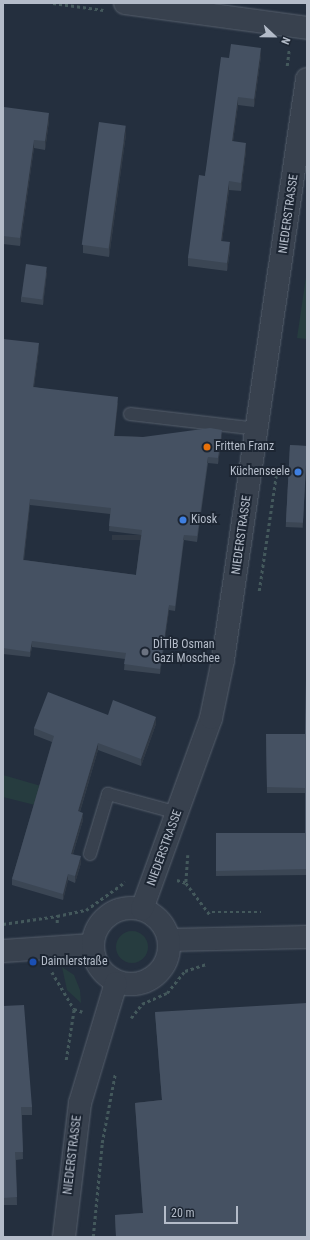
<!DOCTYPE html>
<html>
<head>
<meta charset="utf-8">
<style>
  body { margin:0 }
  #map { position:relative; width:310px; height:1240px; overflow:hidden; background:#242f3e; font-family:"Roboto Condensed",sans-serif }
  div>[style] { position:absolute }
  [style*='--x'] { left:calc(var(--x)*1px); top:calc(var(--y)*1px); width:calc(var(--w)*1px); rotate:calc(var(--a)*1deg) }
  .green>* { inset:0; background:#263c3f }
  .round { border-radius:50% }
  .path>* { height:2.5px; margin-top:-1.25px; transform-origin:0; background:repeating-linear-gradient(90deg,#44595c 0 3px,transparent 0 6px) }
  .roads { filter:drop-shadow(0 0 1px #565f6c) drop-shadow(0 0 1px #565f6c) }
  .service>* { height:12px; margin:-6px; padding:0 6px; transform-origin:6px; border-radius:6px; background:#38414e }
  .minor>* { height:22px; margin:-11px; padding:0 11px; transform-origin:11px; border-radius:11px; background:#38414e }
  .tertiary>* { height:22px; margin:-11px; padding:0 11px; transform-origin:11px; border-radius:11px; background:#38414e }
  .tertiary>.ring { margin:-11px; padding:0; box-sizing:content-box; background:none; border:22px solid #38414e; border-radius:50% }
  .wall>* { inset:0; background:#3b4654; transform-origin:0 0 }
  .shaded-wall>* { inset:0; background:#303945; transform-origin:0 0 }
  .building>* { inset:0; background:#455162; transform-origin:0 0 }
  .dots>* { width:11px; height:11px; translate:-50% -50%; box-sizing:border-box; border:2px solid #1d2633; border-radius:50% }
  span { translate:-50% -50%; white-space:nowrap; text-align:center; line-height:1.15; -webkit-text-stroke:4px #1d2633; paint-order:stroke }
  .street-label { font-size:12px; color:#b4bcc9 }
  .poi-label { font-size:12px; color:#b4bcc9 }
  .left { translate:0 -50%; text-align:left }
  .right { translate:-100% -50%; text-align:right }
  .frame { position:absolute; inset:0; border:4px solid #b4bcc9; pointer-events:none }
  .north { position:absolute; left:254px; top:16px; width:40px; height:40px; -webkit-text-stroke:3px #1d2633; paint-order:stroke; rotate:112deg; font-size:11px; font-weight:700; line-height:16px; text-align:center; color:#b4bcc9 }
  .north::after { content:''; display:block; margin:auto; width:14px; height:18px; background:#b4bcc9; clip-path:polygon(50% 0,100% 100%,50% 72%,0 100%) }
  .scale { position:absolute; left:164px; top:1206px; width:74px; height:18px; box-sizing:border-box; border:2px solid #b4bcc9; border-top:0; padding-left:5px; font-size:12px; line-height:14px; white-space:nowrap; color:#b4bcc9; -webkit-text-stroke:3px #1d2633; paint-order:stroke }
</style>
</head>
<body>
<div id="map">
  <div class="green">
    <i style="clip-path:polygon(307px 270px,307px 339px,297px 338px)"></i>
    <i style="clip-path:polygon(3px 775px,41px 786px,35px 805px,3px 797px)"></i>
    <i class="round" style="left:116px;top:931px;width:32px;height:32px"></i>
    <i style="clip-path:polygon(62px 967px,74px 975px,80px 990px,81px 1003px,67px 990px)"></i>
  </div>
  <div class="path">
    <i style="--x:53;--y:3;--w:51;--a:7.8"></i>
    <i style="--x:287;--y:66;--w:17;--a:-83"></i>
    <i style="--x:259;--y:591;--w:123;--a:-81.6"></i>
    <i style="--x:188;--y:855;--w:28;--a:94"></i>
    <i style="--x:186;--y:883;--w:41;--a:52.9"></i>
    <i style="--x:177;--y:880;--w:9;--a:18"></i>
    <i style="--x:212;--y:912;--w:49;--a:0"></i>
    <i style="--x:57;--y:923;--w:7;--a:-90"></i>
    <i style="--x:57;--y:916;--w:30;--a:-12"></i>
    <i style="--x:86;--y:910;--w:48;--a:-35.7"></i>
    <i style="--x:3;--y:924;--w:55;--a:-8.4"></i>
    <i style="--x:52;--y:972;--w:43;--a:59.3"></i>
    <i style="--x:74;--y:1009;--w:9;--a:18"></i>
    <i style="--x:131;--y:1018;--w:18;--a:-52"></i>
    <i style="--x:142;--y:1004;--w:27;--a:-24"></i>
    <i style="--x:167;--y:993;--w:28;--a:-51"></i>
    <i style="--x:185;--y:971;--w:22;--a:-18"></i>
    <i style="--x:66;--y:1060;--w:52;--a:-81.1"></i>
    <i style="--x:93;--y:1237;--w:94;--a:-84.5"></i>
    <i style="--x:102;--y:1143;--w:70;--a:-79.3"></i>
  </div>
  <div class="roads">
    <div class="service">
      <i style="--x:130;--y:414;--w:129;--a:6.7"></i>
      <i style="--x:90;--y:854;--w:63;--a:-73.3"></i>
      <i style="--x:108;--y:794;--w:73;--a:15.2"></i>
    </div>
    <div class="minor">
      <i style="--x:125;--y:3;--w:184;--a:7.8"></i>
      <i style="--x:169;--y:940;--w:138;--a:-1.2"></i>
      <i style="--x:3;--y:951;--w:89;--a:-3.9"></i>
    </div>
    <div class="tertiary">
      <i class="ring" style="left:93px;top:908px;width:54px;height:54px"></i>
      <i style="--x:142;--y:909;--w:203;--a:-70.1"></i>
      <i style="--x:211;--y:718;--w:59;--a:-78.3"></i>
      <i style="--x:223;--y:660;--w:587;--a:-81.77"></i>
      <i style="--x:64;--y:1237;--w:135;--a:-83.2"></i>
      <i style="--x:80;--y:1103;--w:125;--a:-73.3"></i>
    </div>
  </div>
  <div class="wall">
    <i style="clip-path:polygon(261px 56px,254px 107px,238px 105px,233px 141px,246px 151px,241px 191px,229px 190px,222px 241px,230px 251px,227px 271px,188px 266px,188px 258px,229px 58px)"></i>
    <i style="clip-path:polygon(3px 117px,49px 121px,45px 150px,34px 148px,20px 246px,3px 244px)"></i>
    <i style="clip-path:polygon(126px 134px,109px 257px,83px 253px,83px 245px)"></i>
    <i style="clip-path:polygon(47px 272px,43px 305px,21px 302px,21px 297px)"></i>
    <i style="clip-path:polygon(evenodd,3px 339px,39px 349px,34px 387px,118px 403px,114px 436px,143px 437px,222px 436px,218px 464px,208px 463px,197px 542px,184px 540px,175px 611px,169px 610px,160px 674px,124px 670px,125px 659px,32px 647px,30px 657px,3px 654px,3px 339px,30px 505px,110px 514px,109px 531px,141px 535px,136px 575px,24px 560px,30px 505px)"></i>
    <i style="left:290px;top:445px;width:17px;height:82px;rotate:3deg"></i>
    <i style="clip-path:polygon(307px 679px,307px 875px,216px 876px,216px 833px,305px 833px,305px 793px,267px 793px,266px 734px,305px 734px)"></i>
    <i style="clip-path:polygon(108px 715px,156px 724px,141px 766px,98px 750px,80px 812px,83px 820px,73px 854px,81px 863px,75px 883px,68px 880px,63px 900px,12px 885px,12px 879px,52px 742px,34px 735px,34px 728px)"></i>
    <i style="clip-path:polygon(3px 1006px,32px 1107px,32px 1115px,22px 1115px,23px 1159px,16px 1160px,17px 1205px,3px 1205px)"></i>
    <i style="clip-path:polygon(155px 1012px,307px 1237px,116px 1237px,115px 1215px,143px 1213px,135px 1103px,162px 1100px)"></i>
  </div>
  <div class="shaded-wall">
    <i style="clip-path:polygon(261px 48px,261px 56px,254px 107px,254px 99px)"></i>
    <i style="clip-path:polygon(238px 97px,238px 105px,232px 149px,232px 141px)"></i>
    <i style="clip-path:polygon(49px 113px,49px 121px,45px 150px,45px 141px)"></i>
    <i style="clip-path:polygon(126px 126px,126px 134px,109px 257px,109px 248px)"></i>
    <i style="clip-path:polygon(34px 140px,34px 148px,20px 246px,20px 238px)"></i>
    <i style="clip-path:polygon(246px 143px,246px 151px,241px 191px,241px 183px)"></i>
    <i style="clip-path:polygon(229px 181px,229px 190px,221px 249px,221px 241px)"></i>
    <i style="clip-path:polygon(230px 242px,230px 251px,227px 271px,227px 263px)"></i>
    <i style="clip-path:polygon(47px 267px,47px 272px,43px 305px,43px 300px)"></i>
    <i style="clip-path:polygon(39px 343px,39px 349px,33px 392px,33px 387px)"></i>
    <i style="clip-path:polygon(118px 397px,118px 403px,114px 442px,114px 436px)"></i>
    <i style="clip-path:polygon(222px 430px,222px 436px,218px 464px,218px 458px)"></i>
    <i style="left:208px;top:457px;width:6px;height:80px;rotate:90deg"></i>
    <i style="clip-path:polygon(30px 499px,30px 505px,23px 565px,23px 560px)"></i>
    <i style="left:184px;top:535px;width:5px;height:72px;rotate:90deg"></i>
    <i style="clip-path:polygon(169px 605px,169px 610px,160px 674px,160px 669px)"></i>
    <i style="clip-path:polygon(32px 641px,32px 647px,30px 657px,30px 652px)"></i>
    <i style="clip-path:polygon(156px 717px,156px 724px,141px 766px,141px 759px)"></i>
    <i style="clip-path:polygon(98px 743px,98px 750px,78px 818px,78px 811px)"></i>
    <i style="clip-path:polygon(83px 813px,83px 820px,71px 860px,71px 854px)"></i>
    <i style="clip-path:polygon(81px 856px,81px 863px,75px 883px,75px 876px)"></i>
    <i style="clip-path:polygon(68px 874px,68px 880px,63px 900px,63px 894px)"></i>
    <i style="left:3px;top:901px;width:1px;height:5px"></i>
  </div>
  <div class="building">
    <i style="clip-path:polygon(231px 44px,261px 48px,254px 99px,238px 97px,232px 141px,246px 143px,241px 183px,229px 181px,221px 241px,230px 242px,227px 263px,188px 258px,199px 175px,205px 176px,221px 57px,229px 58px)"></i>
    <i style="clip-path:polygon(4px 107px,49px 113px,45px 141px,34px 140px,20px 238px,3px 236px,3px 117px)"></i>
    <i style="left:99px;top:122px;width:27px;height:124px;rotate:8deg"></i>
    <i style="left:26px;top:264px;width:21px;height:33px;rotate:8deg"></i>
    <i style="clip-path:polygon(evenodd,3px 339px,39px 343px,33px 387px,118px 397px,114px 436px,143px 437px,210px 428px,222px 430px,218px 458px,208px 457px,197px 536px,184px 535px,175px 606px,169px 605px,160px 669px,124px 664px,126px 653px,32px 641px,30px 652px,3px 648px,3px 339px,30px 499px,111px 508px,109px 526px,142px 530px,136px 575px,23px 560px,30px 499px)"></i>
    <i style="left:290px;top:445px;width:17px;height:77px;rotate:3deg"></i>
    <i style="clip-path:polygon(306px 679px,307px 679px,307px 869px,216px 871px,216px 833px,305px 833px,305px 788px,267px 787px,266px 734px,305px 734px)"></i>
    <i style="clip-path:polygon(48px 692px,108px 715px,113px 700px,156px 717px,141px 759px,98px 743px,78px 811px,83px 813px,71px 854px,81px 856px,75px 876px,68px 874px,63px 894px,12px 879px,54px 736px,34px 728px)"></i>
    <i style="clip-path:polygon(3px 883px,4px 901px,3px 901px)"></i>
    <i style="clip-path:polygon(307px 1003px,307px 1237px,116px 1237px,115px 1215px,143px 1213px,135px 1103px,162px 1100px,155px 1012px)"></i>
    <i style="clip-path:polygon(24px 1005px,32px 1107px,21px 1107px,23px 1152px,15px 1152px,17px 1197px,3px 1198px,3px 1006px)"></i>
  </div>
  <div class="dots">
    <i style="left:207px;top:447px;background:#e8710a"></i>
    <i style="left:298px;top:472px;background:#3f7fe0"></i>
    <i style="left:183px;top:520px;background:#3f7fe0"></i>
    <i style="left:145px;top:652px;background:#6b7280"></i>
    <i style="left:33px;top:962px;background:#1a4fb4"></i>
  </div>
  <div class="street-label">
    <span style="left:289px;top:214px;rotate:-82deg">NIEDERSTRASSE</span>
    <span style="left:242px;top:535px;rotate:-82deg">NIEDERSTRASSE</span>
    <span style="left:165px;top:848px;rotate:-70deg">NIEDERSTRASSE</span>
    <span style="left:73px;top:1155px;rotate:-83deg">NIEDERSTRASSE</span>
  </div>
  <div class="poi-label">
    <span class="left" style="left:215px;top:447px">Fritten Franz</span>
    <span class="right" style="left:290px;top:472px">Küchenseele</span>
    <span class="left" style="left:191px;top:520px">Kiosk</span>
    <span class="left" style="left:153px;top:652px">DİTİB Osman<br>Gazi Moschee</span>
    <span class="left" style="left:41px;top:962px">Daimlerstraße</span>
  </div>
  <div class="frame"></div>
  <div class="north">N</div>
  <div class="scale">20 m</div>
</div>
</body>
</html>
